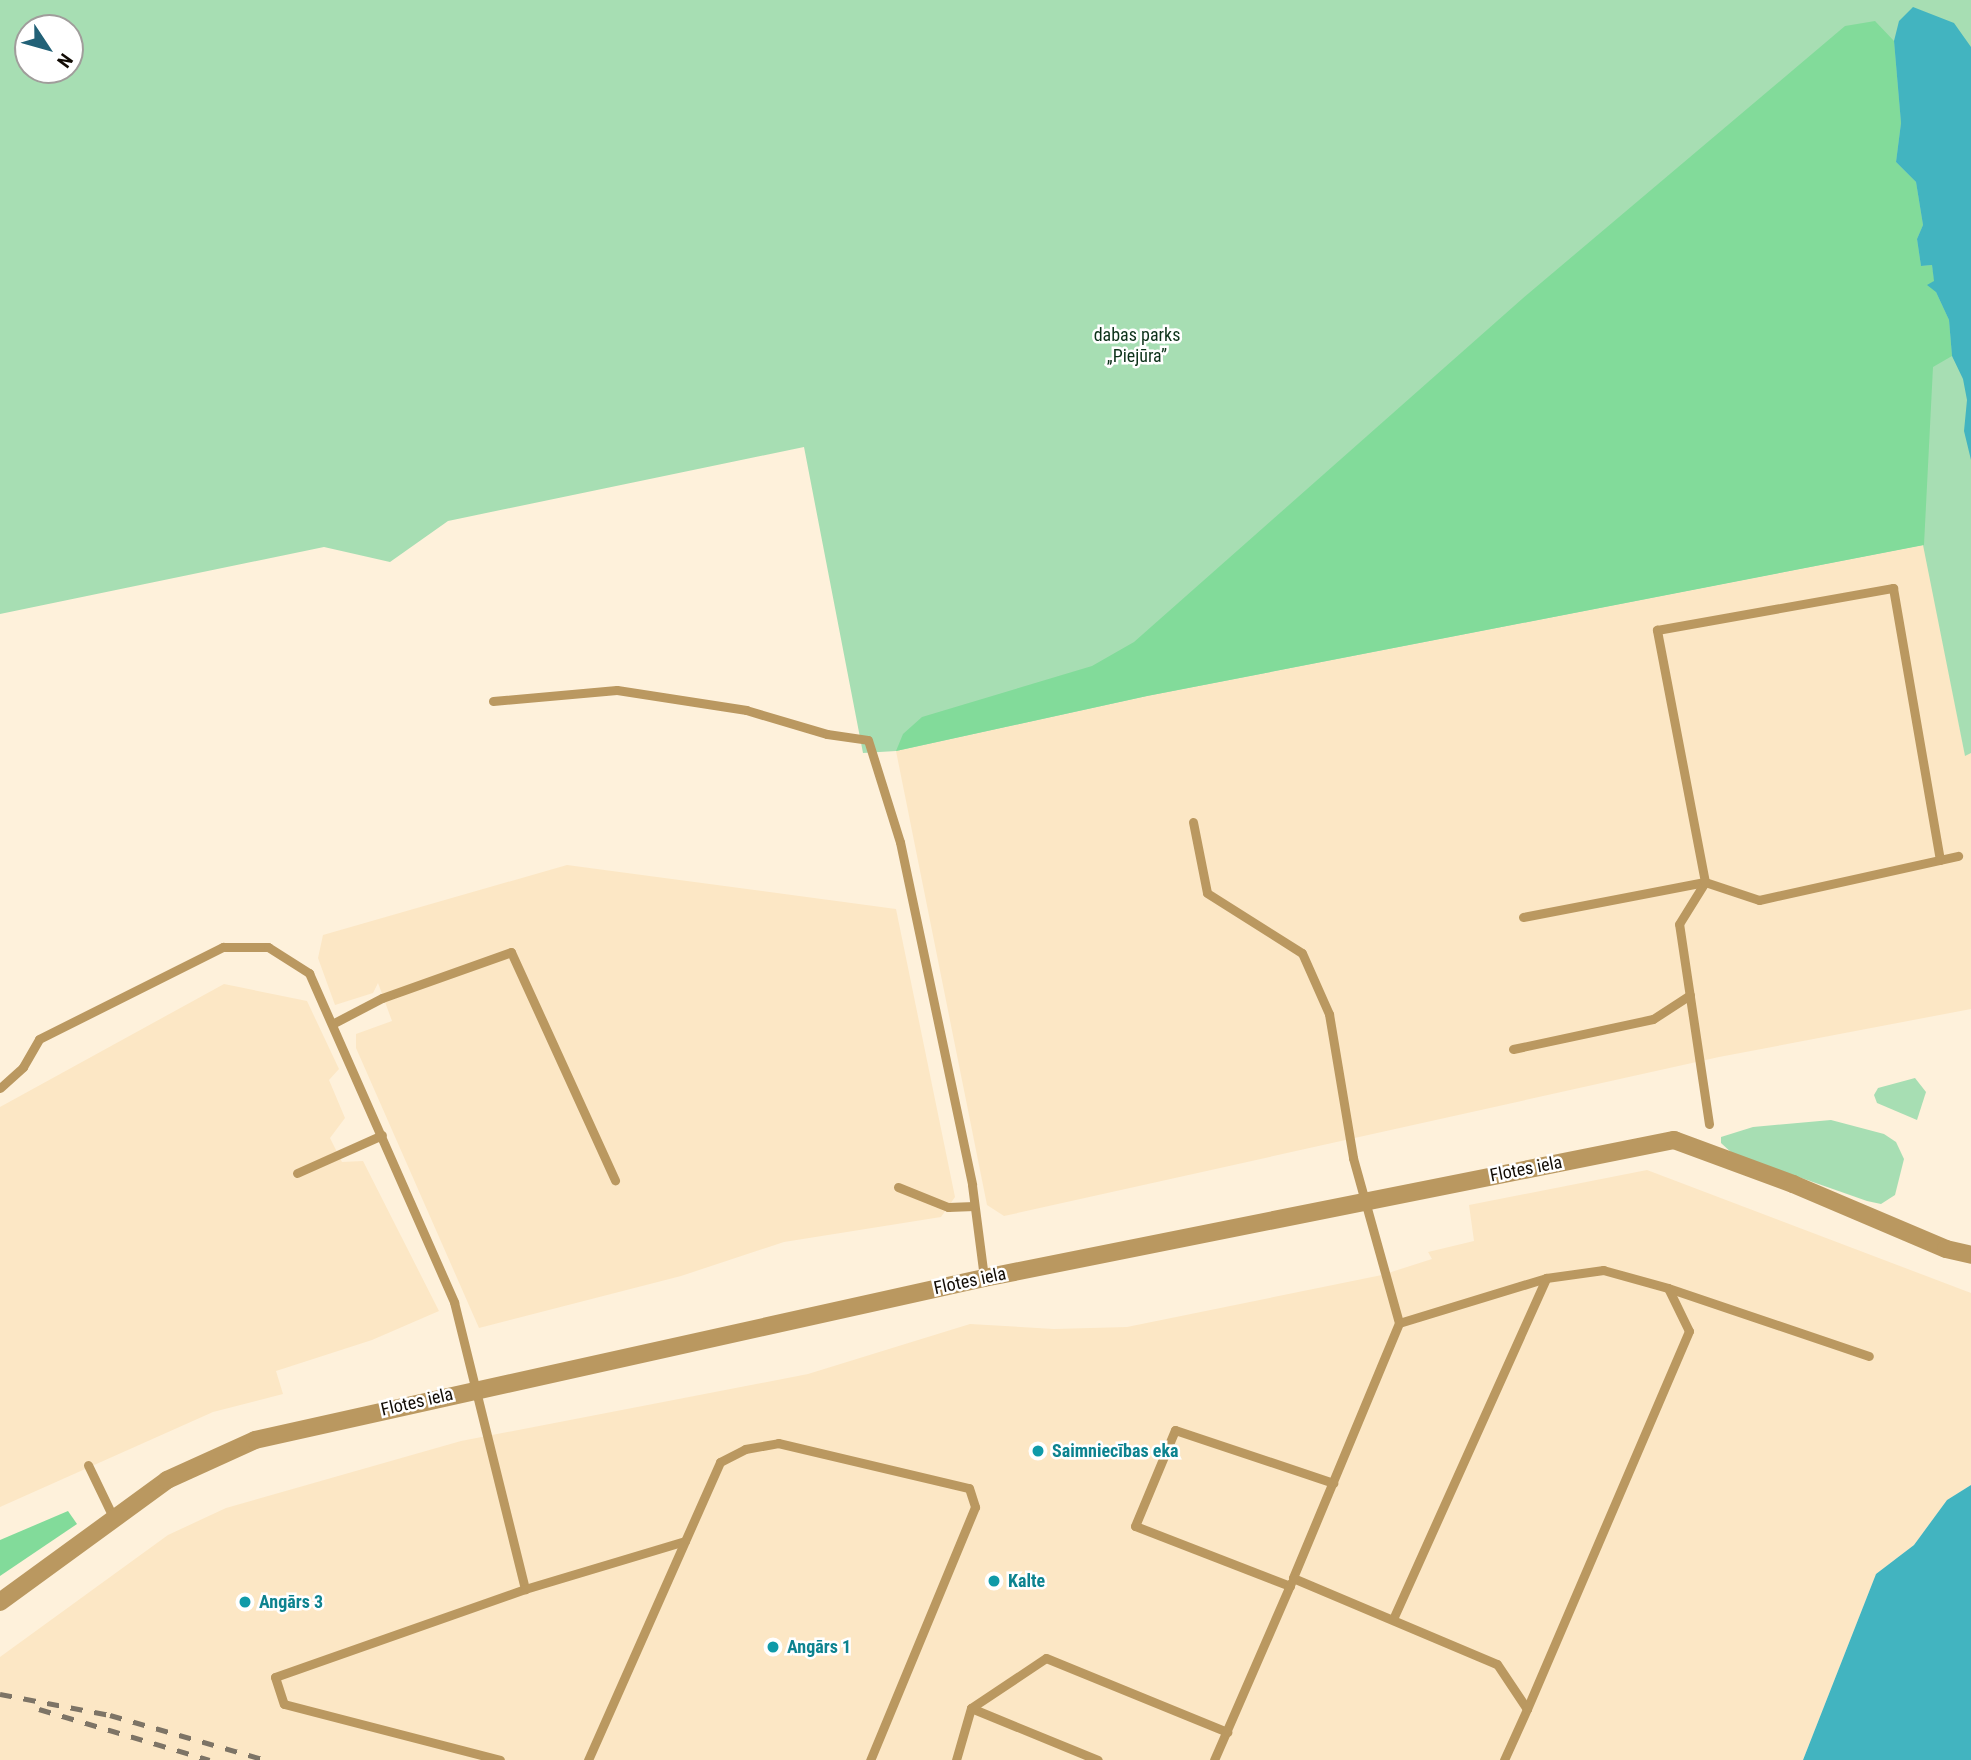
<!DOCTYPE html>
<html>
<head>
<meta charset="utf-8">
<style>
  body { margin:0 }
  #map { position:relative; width:1971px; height:1760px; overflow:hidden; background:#fef1db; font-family:"Roboto Condensed",sans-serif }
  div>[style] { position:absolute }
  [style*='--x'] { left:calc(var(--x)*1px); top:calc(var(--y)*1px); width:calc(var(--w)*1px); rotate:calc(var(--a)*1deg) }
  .built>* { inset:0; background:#fce7c5 }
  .green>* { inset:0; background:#a7deb3 }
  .forest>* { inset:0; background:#82db9a }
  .water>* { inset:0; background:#42b4c0 }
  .lane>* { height:9px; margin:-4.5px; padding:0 4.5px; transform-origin:4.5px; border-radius:4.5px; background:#ba9860 }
  .street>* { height:18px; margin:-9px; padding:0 9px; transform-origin:9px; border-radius:9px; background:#ba9860 }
  .rail>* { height:5px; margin-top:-2.5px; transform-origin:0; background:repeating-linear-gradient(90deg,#7d7466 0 12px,transparent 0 24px) }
  .dots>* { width:19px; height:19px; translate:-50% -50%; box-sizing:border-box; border:4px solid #fff; border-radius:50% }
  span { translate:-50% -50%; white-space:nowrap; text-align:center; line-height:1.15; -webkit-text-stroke:5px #fff; paint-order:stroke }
  .park-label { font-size:18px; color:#0c3219 }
  .street-label { font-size:18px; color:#110b04 }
  .culture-label { font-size:18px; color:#0d838f; font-weight:700 }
  .left { translate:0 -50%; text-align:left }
  .north { position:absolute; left:14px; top:14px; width:70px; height:70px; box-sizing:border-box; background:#fff; border:2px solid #a09d9b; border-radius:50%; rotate:126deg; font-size:19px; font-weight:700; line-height:28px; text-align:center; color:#110b04 }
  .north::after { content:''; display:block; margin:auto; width:24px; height:32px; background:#226177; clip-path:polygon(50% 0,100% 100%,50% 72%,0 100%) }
</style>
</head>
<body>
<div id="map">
  <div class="built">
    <i style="clip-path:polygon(1924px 545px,1965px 755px,1971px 753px,1971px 1009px,1719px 1057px,1004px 1216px,987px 1205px,896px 751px,1147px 696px)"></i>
    <i style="clip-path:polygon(567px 865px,896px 909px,955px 1197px,941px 1217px,784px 1242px,681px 1276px,479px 1328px,356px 1048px,356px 1034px,392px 1021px,378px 983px,373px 993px,335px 1005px,318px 958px,323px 935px)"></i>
    <i style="clip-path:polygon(224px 984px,307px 1001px,339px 1069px,329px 1080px,345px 1118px,330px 1138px,342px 1162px,363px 1161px,439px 1311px,372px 1340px,276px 1371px,283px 1394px,213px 1412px,0 1507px,0 1107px)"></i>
    <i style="clip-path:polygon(1647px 1170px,1971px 1293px,1971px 1485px,1947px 1500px,1914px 1545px,1876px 1574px,1803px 1760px,0 1760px,0 1657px,168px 1535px,226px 1508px,461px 1441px,808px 1374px,970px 1324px,1054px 1329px,1127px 1327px,1382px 1275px,1432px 1259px,1428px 1252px,1474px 1241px,1469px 1205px)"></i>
  </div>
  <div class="green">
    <i style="clip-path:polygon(evenodd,0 0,1971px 0,1971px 753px,1965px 756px,1923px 545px,1147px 696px,896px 751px,863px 753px,804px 447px,448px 521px,390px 562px,324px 547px,0 614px,0 0,28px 28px,70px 28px,70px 70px,28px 70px,28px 28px)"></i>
    <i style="clip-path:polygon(1915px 1078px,1926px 1092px,1917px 1120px,1877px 1103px,1874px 1095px,1878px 1088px)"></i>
    <i style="clip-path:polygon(1831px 1120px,1884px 1134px,1896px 1142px,1904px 1159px,1895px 1195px,1881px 1204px,1867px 1201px,1733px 1154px,1721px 1143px,1721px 1137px,1753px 1127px)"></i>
  </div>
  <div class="forest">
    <i style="clip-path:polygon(1875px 21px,1894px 41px,1901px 123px,1896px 162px,1916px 182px,1923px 225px,1917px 239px,1921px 266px,1932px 265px,1936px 292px,1949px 320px,1952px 356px,1933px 367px,1924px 545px,1147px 696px,896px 751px,903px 734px,922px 717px,1092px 666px,1134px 642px,1522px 299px,1845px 26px)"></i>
    <i style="clip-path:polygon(68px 1511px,77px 1524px,0 1576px,0 1540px)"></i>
  </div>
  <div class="water">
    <i style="clip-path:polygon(1913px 7px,1954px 23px,1971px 47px,1971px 460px,1964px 431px,1967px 400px,1963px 379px,1952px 356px,1949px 320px,1936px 292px,1927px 285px,1934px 281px,1932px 265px,1921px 266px,1917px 239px,1923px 225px,1916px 182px,1896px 162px,1901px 123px,1894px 41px,1899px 21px)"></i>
    <i style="clip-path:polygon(1971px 1485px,1971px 1760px,1803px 1760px,1876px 1574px,1914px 1545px,1947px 1500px)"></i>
  </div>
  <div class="lane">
    <i style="--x:493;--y:701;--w:124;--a:-5.1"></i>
    <i style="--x:617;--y:690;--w:131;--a:8.8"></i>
    <i style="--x:746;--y:710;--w:84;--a:16.5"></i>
    <i style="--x:827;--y:734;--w:41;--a:8.3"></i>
    <i style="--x:868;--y:740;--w:107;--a:72.6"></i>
    <i style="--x:900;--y:842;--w:350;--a:78.1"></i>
    <i style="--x:972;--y:1185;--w:94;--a:82.6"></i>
    <i style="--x:1193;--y:822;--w:72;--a:78.8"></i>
    <i style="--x:1207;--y:893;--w:112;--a:32.3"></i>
    <i style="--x:1302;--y:953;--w:67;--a:66.1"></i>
    <i style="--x:1329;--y:1014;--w:146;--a:80.5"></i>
    <i style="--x:1353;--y:1158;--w:171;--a:74.4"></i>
    <i style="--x:1399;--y:1323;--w:276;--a:112.6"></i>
    <i style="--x:1293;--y:1578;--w:221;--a:22.9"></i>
    <i style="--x:1497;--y:1664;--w:54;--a:56.3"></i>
    <i style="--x:1527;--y:1709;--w:56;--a:114.3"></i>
    <i style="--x:1523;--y:917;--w:185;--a:-10.9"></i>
    <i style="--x:1705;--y:882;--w:57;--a:18.4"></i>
    <i style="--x:1759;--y:900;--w:204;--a:-12.5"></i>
    <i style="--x:334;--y:1023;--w:54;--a:-27.5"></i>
    <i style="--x:382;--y:998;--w:137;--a:-19.6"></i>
    <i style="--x:511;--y:952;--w:251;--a:65.5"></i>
    <i style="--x:1513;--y:1049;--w:143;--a:-12.1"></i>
    <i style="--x:1653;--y:1019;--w:44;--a:-33"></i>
    <i style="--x:0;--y:1088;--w:31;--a:-42"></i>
    <i style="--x:23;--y:1067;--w:32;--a:-60"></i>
    <i style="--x:39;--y:1039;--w:206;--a:-26.6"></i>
    <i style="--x:223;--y:947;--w:45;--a:0"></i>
    <i style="--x:268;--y:947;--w:49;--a:32.4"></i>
    <i style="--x:309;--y:973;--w:360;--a:66.2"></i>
    <i style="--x:454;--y:1302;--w:296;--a:76.1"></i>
    <i style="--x:525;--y:1589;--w:265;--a:160.6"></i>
    <i style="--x:275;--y:1677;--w:28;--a:72"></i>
    <i style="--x:284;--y:1704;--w:223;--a:14.5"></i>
    <i style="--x:1709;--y:1124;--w:202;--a:-98.5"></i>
    <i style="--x:1679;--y:924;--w:49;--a:-58.2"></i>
    <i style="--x:1705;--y:882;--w:257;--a:-100.8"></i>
    <i style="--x:1657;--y:630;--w:240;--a:-10.1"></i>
    <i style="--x:1893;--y:588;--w:276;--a:80.2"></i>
    <i style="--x:297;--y:1173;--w:93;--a:-24.1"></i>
    <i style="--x:898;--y:1187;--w:54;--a:21.8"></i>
    <i style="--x:948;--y:1207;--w:26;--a:-2"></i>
    <i style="--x:1668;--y:1288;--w:212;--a:18.7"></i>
    <i style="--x:1399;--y:1323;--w:154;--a:-17"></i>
    <i style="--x:1546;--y:1278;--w:58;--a:-8"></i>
    <i style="--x:1603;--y:1270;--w:67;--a:15.5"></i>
    <i style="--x:1668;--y:1288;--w:48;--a:64"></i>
    <i style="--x:1689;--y:1331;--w:411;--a:113.2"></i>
    <i style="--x:88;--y:1465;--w:60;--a:64.3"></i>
    <i style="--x:1290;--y:1586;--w:166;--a:-158.8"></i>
    <i style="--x:1135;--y:1526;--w:104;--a:-67.4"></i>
    <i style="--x:1175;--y:1430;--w:167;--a:18.5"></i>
    <i style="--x:525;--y:1589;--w:167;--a:-16.7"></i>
    <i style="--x:1393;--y:1619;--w:374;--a:-65.8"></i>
    <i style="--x:971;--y:1708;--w:137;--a:22.3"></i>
    <i style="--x:588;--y:1760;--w:326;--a:-66.1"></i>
    <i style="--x:720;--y:1462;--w:28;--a:-27"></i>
    <i style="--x:745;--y:1449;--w:34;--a:-10"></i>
    <i style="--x:778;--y:1443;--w:196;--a:13.3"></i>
    <i style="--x:969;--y:1488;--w:20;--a:72"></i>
    <i style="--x:975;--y:1507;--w:274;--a:112.5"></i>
    <i style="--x:956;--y:1760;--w:54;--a:-73.9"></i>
    <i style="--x:971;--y:1708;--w:90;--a:-33.7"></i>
    <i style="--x:1046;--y:1658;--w:196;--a:22.2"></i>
    <i style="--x:1214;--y:1760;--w:193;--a:-66.5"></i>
  </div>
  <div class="street">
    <i style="--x:0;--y:1602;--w:207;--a:-36.1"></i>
    <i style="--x:167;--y:1480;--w:97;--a:-24.4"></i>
    <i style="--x:255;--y:1440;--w:747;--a:-12.53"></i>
    <i style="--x:984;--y:1278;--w:704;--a:-11.31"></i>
    <i style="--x:1674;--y:1140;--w:127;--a:20.3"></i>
    <i style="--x:1793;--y:1184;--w:166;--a:23"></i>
    <i style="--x:1946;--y:1249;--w:26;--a:13"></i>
  </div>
  <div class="rail">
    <i style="--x:0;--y:1694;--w:112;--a:10.8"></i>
    <i style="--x:110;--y:1715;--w:162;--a:16.1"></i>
    <i style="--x:39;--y:1709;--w:178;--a:16.6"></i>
  </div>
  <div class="dots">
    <i style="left:1038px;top:1451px;background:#0f9aa8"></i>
    <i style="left:994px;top:1581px;background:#0f9aa8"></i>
    <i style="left:245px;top:1602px;background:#0f9aa8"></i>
    <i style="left:773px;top:1647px;background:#0f9aa8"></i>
  </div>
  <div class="park-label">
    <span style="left:1137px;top:346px">dabas parks<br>„Piejūra”</span>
  </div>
  <div class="street-label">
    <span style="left:1526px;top:1169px;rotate:-11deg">Flotes iela</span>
    <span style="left:970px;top:1281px;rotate:-12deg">Flotes iela</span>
    <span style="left:417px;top:1402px;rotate:-13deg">Flotes iela</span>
  </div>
  <div class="culture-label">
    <span class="left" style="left:1052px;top:1451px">Saimniecības eka</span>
    <span class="left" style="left:1008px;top:1581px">Kalte</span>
    <span class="left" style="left:259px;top:1602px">Angārs 3</span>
    <span class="left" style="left:787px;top:1647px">Angārs 1</span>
  </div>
  <div class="north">N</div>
</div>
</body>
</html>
